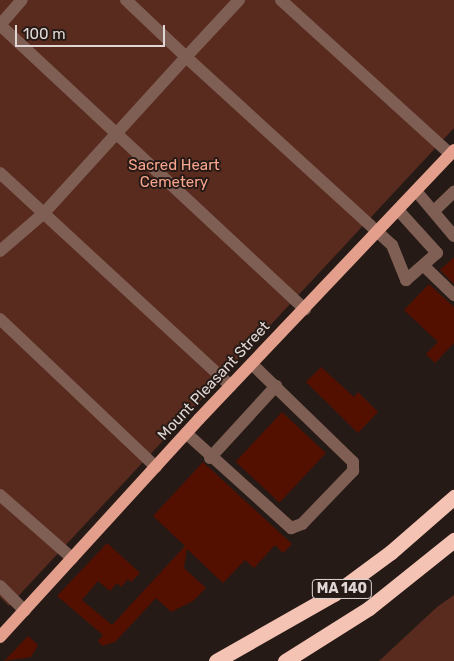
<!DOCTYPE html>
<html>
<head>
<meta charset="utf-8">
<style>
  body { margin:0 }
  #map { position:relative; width:454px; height:661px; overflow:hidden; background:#261a16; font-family:Rubik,sans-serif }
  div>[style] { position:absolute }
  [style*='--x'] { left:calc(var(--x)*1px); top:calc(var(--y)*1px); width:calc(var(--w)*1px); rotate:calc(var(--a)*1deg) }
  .green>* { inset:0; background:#592b1e }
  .building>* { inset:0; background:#531000; transform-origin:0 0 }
  .minor>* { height:12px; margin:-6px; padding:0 6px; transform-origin:6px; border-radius:6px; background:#7f5e54 }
  .major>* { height:12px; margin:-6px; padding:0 6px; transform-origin:6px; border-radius:6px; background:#e39f8b }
  .highway>* { height:15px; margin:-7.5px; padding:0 7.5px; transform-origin:7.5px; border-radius:7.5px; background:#f5c3b4 }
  span { translate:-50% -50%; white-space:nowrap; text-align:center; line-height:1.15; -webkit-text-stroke:4px #261a16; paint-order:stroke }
  .shield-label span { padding:1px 4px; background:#261a16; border:1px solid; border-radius:4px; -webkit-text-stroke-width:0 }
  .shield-label { font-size:14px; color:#e0d7d4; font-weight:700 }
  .park-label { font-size:15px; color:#f9a58d }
  .street-label { font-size:15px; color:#e0d7d4 }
  .scale { position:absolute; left:15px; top:25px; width:150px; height:22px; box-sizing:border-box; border:2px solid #e0d7d4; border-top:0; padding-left:6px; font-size:15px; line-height:18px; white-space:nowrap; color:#e0d7d4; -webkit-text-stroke:4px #261a16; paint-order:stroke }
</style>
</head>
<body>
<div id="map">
  <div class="green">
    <i style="clip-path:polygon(0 0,454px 0,454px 128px,9px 606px,0 597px)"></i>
    <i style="clip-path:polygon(454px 595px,454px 661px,379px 661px,437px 607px)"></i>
  </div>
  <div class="building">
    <i style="clip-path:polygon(454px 257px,454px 284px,440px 270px)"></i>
    <i style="clip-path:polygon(429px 284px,454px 307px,454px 343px,435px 363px,426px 354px,438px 342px,404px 310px)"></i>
    <i style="clip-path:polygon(321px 367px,354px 397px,358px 392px,378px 412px,358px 433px,306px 382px)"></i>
    <i style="left:282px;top:412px;width:60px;height:68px;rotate:43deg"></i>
    <i style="clip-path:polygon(203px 462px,292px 544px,283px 553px,275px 545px,254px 568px,245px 560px,223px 583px,187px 549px,184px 568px,206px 588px,193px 601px,171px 612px,156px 598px,115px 642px,102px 646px,98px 641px,103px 635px,57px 596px,107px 543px,140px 573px,131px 582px,128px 579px,121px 587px,117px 583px,110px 591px,98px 581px,82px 600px,112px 625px,185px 546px,153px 516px)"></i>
    <i style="clip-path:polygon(28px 636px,38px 645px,31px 657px,4px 661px)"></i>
  </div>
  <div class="minor">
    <i style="--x:126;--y:0;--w:83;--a:43.5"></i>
    <i style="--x:186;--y:57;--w:78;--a:-47.1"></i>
    <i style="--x:281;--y:0;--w:229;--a:42.3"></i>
    <i style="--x:0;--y:25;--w:417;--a:43"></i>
    <i style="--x:0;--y:25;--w:33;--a:-49"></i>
    <i style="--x:0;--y:173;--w:314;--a:42.7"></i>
    <i style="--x:416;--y:191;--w:59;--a:49.8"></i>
    <i style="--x:434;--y:211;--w:28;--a:-44"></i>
    <i style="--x:0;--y:251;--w:58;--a:-40.8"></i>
    <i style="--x:44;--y:213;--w:211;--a:-47.7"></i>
    <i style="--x:186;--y:57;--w:279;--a:42.4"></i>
    <i style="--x:392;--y:245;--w:38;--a:68"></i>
    <i style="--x:406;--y:280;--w:41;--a:-41.1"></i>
    <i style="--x:437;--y:253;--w:58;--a:-132.2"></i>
    <i style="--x:424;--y:266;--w:42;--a:44"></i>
    <i style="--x:0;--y:319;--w:215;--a:43.5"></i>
    <i style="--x:186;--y:433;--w:142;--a:42.1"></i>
    <i style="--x:291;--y:528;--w:12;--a:-20"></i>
    <i style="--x:302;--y:524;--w:74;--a:-46.1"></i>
    <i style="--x:353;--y:471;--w:9;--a:-90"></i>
    <i style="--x:353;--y:462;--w:141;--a:-135.9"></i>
    <i style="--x:210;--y:458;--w:98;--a:-47.5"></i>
    <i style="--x:0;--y:495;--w:96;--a:41.2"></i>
    <i style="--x:0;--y:586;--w:35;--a:45"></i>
  </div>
  <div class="major">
    <i style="--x:0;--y:637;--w:295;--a:-47.6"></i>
    <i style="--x:199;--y:419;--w:371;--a:-46.5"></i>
  </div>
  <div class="highway">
    <i style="--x:216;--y:661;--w:136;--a:-29.6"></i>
    <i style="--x:334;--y:594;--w:71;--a:-36.4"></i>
    <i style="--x:391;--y:552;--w:84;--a:-41.1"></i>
    <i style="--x:285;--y:661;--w:99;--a:-32.2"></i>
    <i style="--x:369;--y:608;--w:109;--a:-38.7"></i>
  </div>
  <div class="shield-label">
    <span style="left:342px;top:589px">MA 140</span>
  </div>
  <div class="park-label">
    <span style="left:174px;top:174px">Sacred Heart<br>Cemetery</span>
  </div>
  <div class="street-label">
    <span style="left:214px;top:381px;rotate:-47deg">Mount Pleasant Street</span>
  </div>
  <div class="scale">100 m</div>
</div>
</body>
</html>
